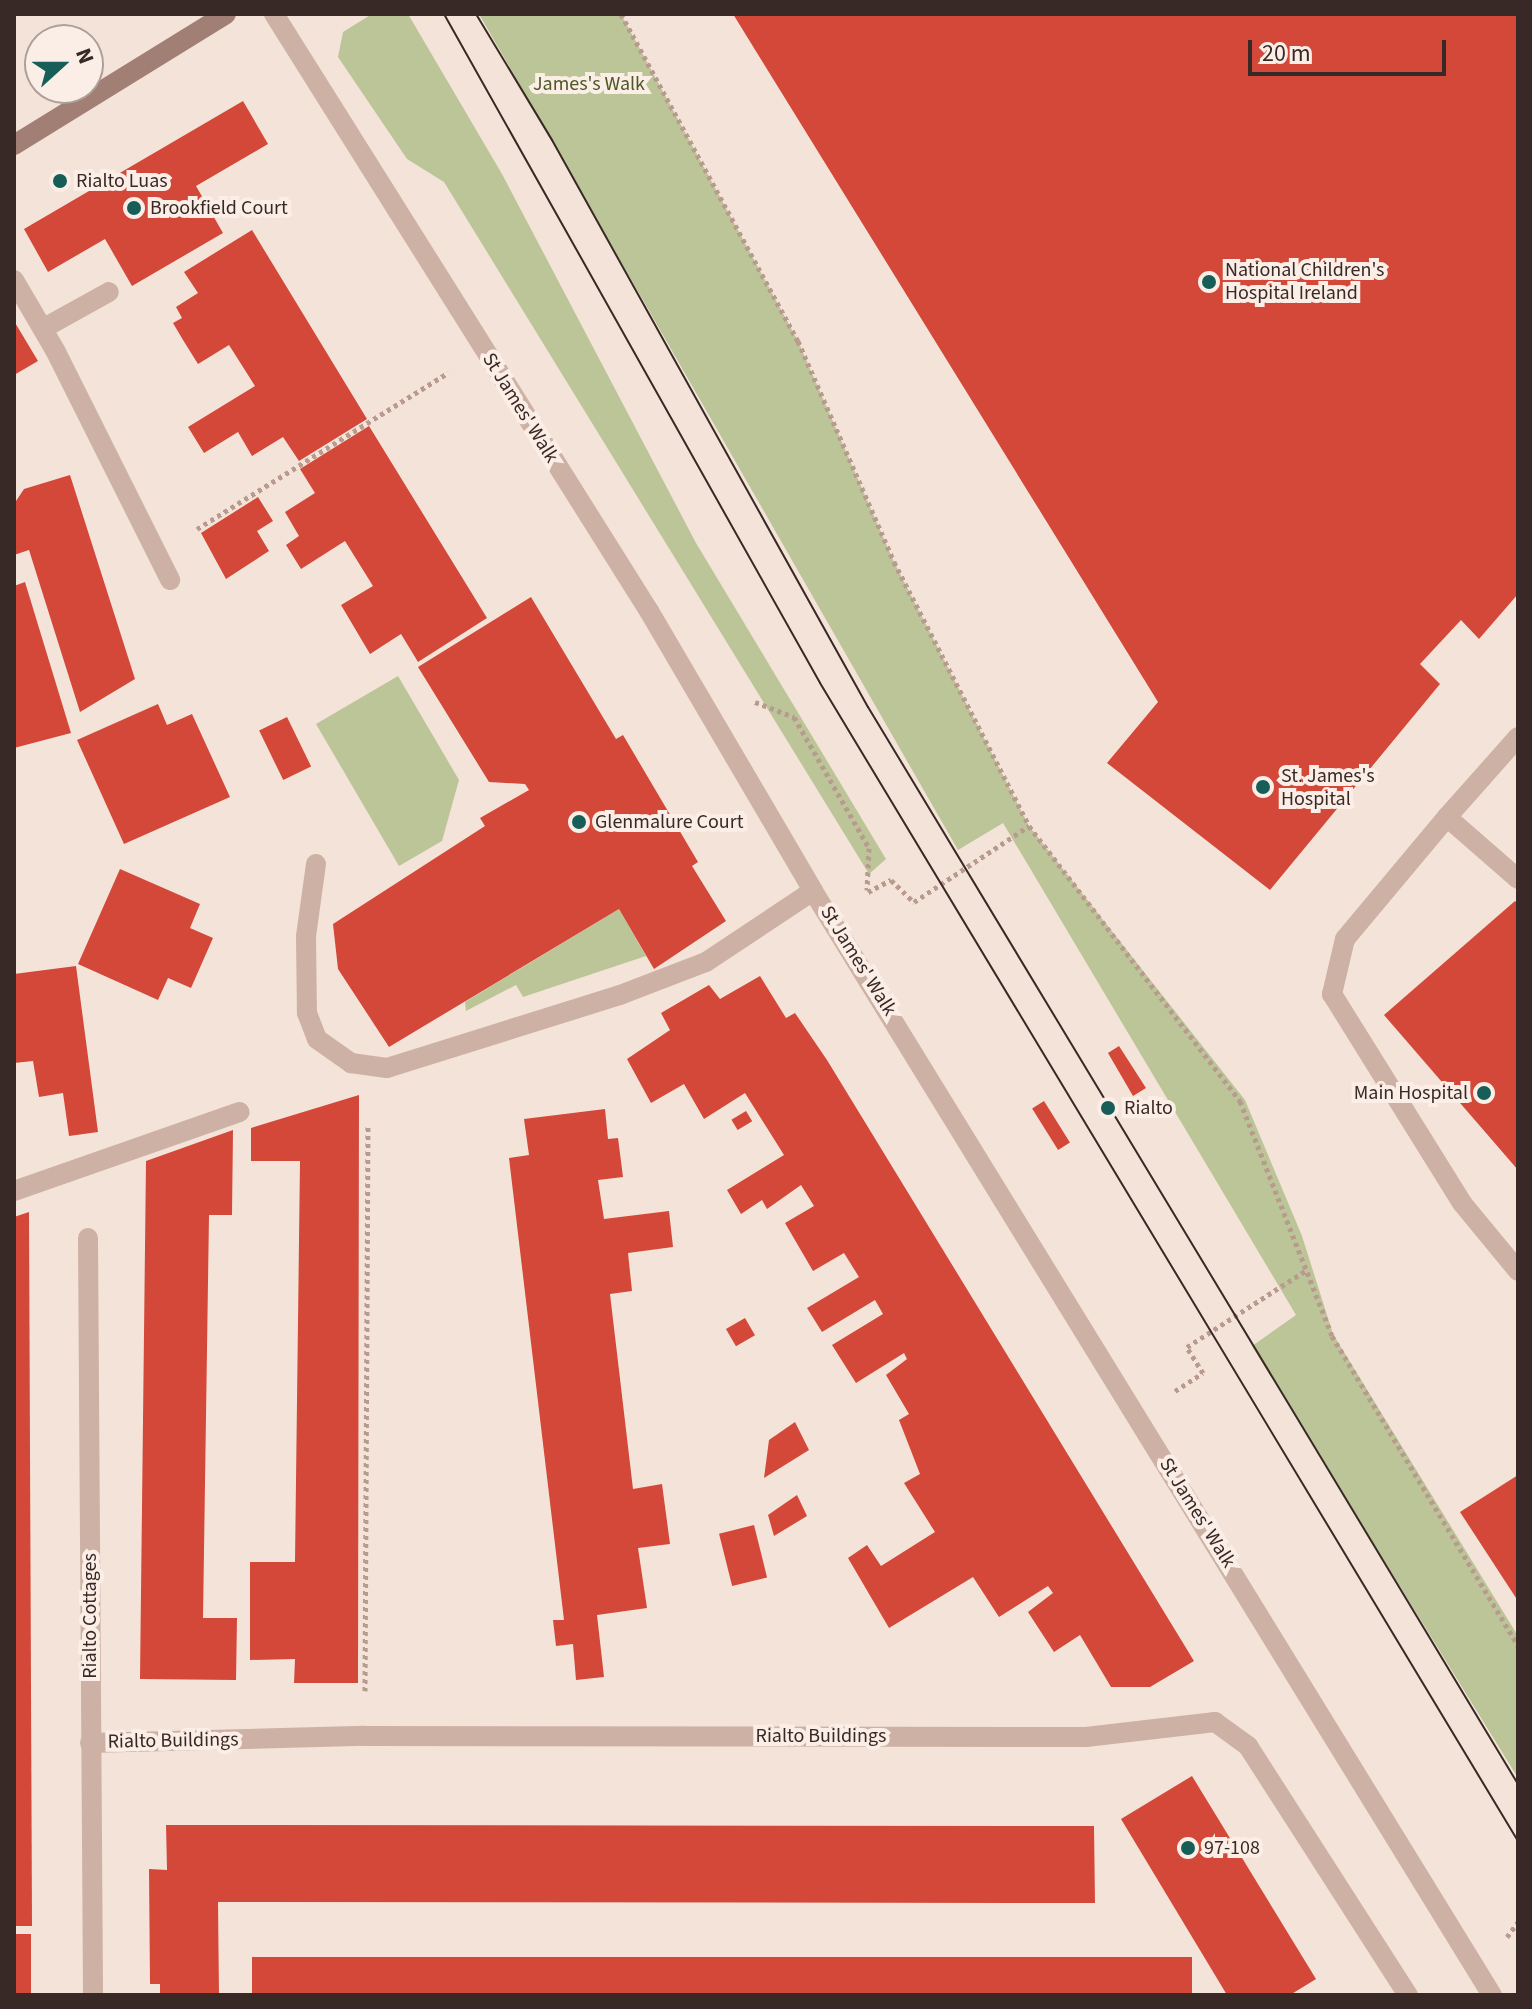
<!DOCTYPE html>
<html>
<head>
<meta charset="utf-8">
<style>
  body { margin:0 }
  #map { position:relative; width:1532px; height:2009px; overflow:hidden; background:#f4e3d9; font-family:"Source Sans 3",sans-serif }
  div>[style] { position:absolute }
  [style*='--x'] { left:calc(var(--x)*1px); top:calc(var(--y)*1px); width:calc(var(--w)*1px); rotate:calc(var(--a)*1deg) }
  .green>* { inset:0; background:#bcc597 }
  .building>* { inset:0; background:#d34838; transform-origin:0 0 }
  .path>* { height:5px; margin-top:-2.5px; transform-origin:0; background:repeating-linear-gradient(90deg,#b99a8e 0 4px,transparent 0 8px) }
  .service>* { height:20px; margin:-10px; padding:0 10px; transform-origin:10px; border-radius:10px; background:#cdb1a4 }
  .minor>* { height:20px; margin:-10px; padding:0 10px; transform-origin:10px; border-radius:10px; background:#cdb1a4 }
  .secondary>* { height:20px; margin:-10px; padding:0 10px; transform-origin:10px; border-radius:10px; background:#a17f75 }
  .tram>* { height:2px; margin:-1px; padding:0 1px; transform-origin:1px; border-radius:1px; background:#382926 }
  .dots>* { width:22px; height:22px; translate:-50% -50%; box-sizing:border-box; border:4px solid #fbeee6; border-radius:50% }
  span { translate:-50% -50%; white-space:nowrap; text-align:center; line-height:1.15; -webkit-text-stroke:8px #fbeee6; paint-order:stroke }
  .park-label { font-size:20px; color:#4e5927 }
  .poi-label { font-size:20px; color:#382926 }
  .left { translate:0 -50%; text-align:left }
  .right { translate:-100% -50%; text-align:right }
  .street-label { font-size:20px; color:#382926 }
  .frame { position:absolute; inset:0; border:16px solid #382926; pointer-events:none }
  .north { position:absolute; left:24px; top:24px; width:80px; height:80px; box-sizing:border-box; background:#fbeee6; border:2px solid #ad9f99; border-radius:50%; rotate:69deg; font-size:22px; font-weight:700; line-height:32px; text-align:center; color:#382926 }
  .north::after { content:''; display:block; margin:auto; width:28px; height:36px; background:#175e58; clip-path:polygon(50% 0,100% 100%,50% 72%,0 100%) }
  .scale { position:absolute; left:1248px; top:40px; width:198px; height:36px; box-sizing:border-box; border:4px solid #382926; border-top:0; padding-left:10px; font-size:24px; line-height:28px; white-space:nowrap; color:#382926; -webkit-text-stroke:6px #fbeee6; paint-order:stroke }
</style>
</head>
<body>
<div id="map">
  <div class="green">
    <i style="clip-path:polygon(372px 14px,408px 14px,502px 174px,696px 543px,886px 859px,869px 874px,444px 182px,407px 159px,338px 57px,343px 32px)"></i>
    <i style="clip-path:polygon(479px 14px,621px 14px,798px 341px,894px 562px,1029px 826px,1245px 1100px,1302px 1236px,1333px 1334px,1518px 1636px,1518px 1778px,1252px 1346px,1296px 1315px,1003px 823px,958px 850px)"></i>
    <i style="clip-path:polygon(398px 676px,459px 780px,442px 841px,399px 866px,316px 724px)"></i>
    <i style="clip-path:polygon(619px 909px,646px 956px,523px 997px,516px 985px,466px 1011px,465px 1002px)"></i>
  </div>
  <div class="building">
    <i style="clip-path:polygon(733px 14px,1518px 14px,1518px 594px,1479px 639px,1461px 620px,1420px 664px,1440px 684px,1270px 890px,1107px 763px,1158px 702px)"></i>
    <i style="clip-path:polygon(243px 101px,268px 144px,196px 186px,223px 233px,132px 286px,105px 239px,48px 272px,24px 229px)"></i>
    <i style="clip-path:polygon(252px 230px,367px 419px,299px 461px,283px 437px,252px 456px,238px 432px,204px 453px,188px 427px,255px 386px,229px 345px,198px 364px,183px 340px,173px 323px,182px 318px,176px 307px,198px 293px,184px 272px)"></i>
    <i style="clip-path:polygon(14px 321px,38px 361px,14px 375px)"></i>
    <i style="clip-path:polygon(369px 426px,487px 618px,418px 662px,401px 634px,370px 654px,341px 605px,373px 586px,345px 541px,301px 569px,286px 545px,299px 536px,285px 512px,315px 493px,300px 469px)"></i>
    <i style="clip-path:polygon(70px 475px,135px 679px,80px 712px,29px 550px,14px 555px,14px 504px,24px 489px)"></i>
    <i style="clip-path:polygon(258px 497px,273px 521px,257px 531px,269px 551px,226px 579px,201px 533px)"></i>
    <i style="clip-path:polygon(25px 582px,71px 733px,14px 748px,14px 586px)"></i>
    <i style="clip-path:polygon(531px 597px,616px 739px,623px 735px,698px 862px,692px 866px,726px 921px,654px 969px,619px 909px,389px 1047px,338px 969px,333px 924px,485px 826px,480px 818px,529px 790px,525px 784px,489px 782px,418px 667px)"></i>
    <i style="clip-path:polygon(158px 704px,167px 725px,192px 714px,230px 797px,124px 844px,77px 740px)"></i>
    <i style="left:287px;top:717px;width:55px;height:31px;rotate:64deg"></i>
    <i style="clip-path:polygon(120px 869px,200px 904px,190px 928px,213px 938px,191px 988px,168px 978px,158px 1000px,78px 964px)"></i>
    <i style="clip-path:polygon(1515px 901px,1518px 904px,1518px 1170px,1384px 1015px)"></i>
    <i style="clip-path:polygon(76px 966px,98px 1132px,69px 1136px,63px 1093px,39px 1097px,33px 1061px,14px 1063px,14px 974px)"></i>
    <i style="clip-path:polygon(760px 976px,786px 1018px,795px 1013px,827px 1060px,1194px 1661px,1150px 1687px,1111px 1687px,1080px 1635px,1054px 1652px,1028px 1612px,1053px 1593px,1048px 1586px,999px 1617px,973px 1577px,889px 1628px,848px 1558px,867px 1545px,881px 1566px,935px 1532px,904px 1483px,920px 1474px,899px 1420px,909px 1414px,886px 1375px,907px 1359px,904px 1353px,856px 1383px,832px 1345px,883px 1314px,875px 1300px,822px 1332px,807px 1308px,859px 1277px,844px 1253px,813px 1271px,785px 1223px,814px 1206px,801px 1185px,767px 1209px,762px 1200px,741px 1214px,727px 1190px,784px 1155px,745px 1093px,704px 1119px,684px 1084px,651px 1103px,627px 1059px,670px 1030px,661px 1013px,709px 985px,720px 999px)"></i>
    <i style="clip-path:polygon(1119px 1046px,1146px 1088px,1133px 1096px,1108px 1053px)"></i>
    <i style="clip-path:polygon(359px 1095px,358px 1683px,294px 1683px,295px 1659px,250px 1660px,250px 1562px,295px 1562px,300px 1161px,251px 1161px,251px 1128px)"></i>
    <i style="left:1044px;top:1101px;width:49px;height:14px;rotate:58deg"></i>
    <i style="clip-path:polygon(605px 1109px,608px 1139px,618px 1138px,623px 1177px,598px 1180px,604px 1219px,669px 1211px,673px 1247px,628px 1253px,632px 1291px,610px 1294px,633px 1489px,662px 1484px,670px 1544px,638px 1548px,647px 1608px,597px 1615px,604px 1677px,576px 1680px,573px 1644px,556px 1646px,553px 1620px,564px 1620px,509px 1158px,529px 1155px,524px 1119px)"></i>
    <i style="left:746px;top:1111px;width:12px;height:17px;rotate:59deg"></i>
    <i style="clip-path:polygon(233px 1130px,232px 1215px,209px 1215px,203px 1618px,237px 1618px,236px 1680px,140px 1679px,146px 1161px)"></i>
    <i style="clip-path:polygon(29px 1212px,32px 1926px,14px 1926px,14px 1217px)"></i>
    <i style="left:745px;top:1318px;width:20px;height:22px;rotate:60deg"></i>
    <i style="clip-path:polygon(795px 1422px,809px 1450px,764px 1478px,769px 1440px)"></i>
    <i style="clip-path:polygon(1518px 1475px,1518px 1601px,1460px 1512px)"></i>
    <i style="clip-path:polygon(797px 1495px,807px 1516px,774px 1536px,768px 1515px)"></i>
    <i style="left:754px;top:1525px;width:54px;height:36px;rotate:76deg"></i>
    <i style="clip-path:polygon(1192px 1776px,1316px 1979px,1290px 1995px,1227px 1995px,1121px 1819px)"></i>
    <i style="clip-path:polygon(166px 1825px,1094px 1826px,1095px 1903px,218px 1902px,219px 1995px,160px 1995px,160px 1984px,150px 1984px,149px 1869px,167px 1870px)"></i>
    <i style="left:14px;top:1934px;width:17px;height:61px"></i>
    <i style="left:252px;top:1957px;width:940px;height:38px"></i>
  </div>
  <div class="path">
    <i style="--x:621;--y:14;--w:372;--a:61.6"></i>
    <i style="--x:798;--y:341;--w:241;--a:66.5"></i>
    <i style="--x:894;--y:562;--w:297;--a:62.9"></i>
    <i style="--x:1029;--y:826;--w:347;--a:52.5"></i>
    <i style="--x:1240;--y:1101;--w:252;--a:68.6"></i>
    <i style="--x:1332;--y:1336;--w:362;--a:59"></i>
    <i style="--x:197;--y:529;--w:296;--a:-31.9"></i>
    <i style="--x:755;--y:702;--w:42;--a:21"></i>
    <i style="--x:794;--y:717;--w:151;--a:60.2"></i>
    <i style="--x:869;--y:848;--w:42;--a:92.7"></i>
    <i style="--x:868;--y:892;--w:26;--a:-28"></i>
    <i style="--x:891;--y:880;--w:32;--a:44"></i>
    <i style="--x:914;--y:902;--w:138;--a:-33.5"></i>
    <i style="--x:1175;--y:1391;--w:33;--a:-33"></i>
    <i style="--x:1203;--y:1373;--w:31;--a:-122"></i>
    <i style="--x:1187;--y:1347;--w:140;--a:-32.8"></i>
    <i style="--x:365;--y:1691;--w:567;--a:-89.7"></i>
    <i style="--x:1507;--y:1937;--w:19;--a:-54"></i>
  </div>
  <div class="service">
    <i style="--x:14;--y:280;--w:83;--a:59.7"></i>
    <i style="--x:56;--y:352;--w:255;--a:63.4"></i>
    <i style="--x:44;--y:328;--w:74;--a:-29"></i>
    <i style="--x:1447;--y:817;--w:107;--a:-48.4"></i>
    <i style="--x:316;--y:864;--w:73;--a:97.9"></i>
    <i style="--x:306;--y:936;--w:77;--a:89.3"></i>
    <i style="--x:307;--y:1013;--w:28;--a:69"></i>
    <i style="--x:317;--y:1039;--w:42;--a:35.2"></i>
    <i style="--x:351;--y:1063;--w:36;--a:8"></i>
    <i style="--x:387;--y:1068;--w:244;--a:-17.4"></i>
    <i style="--x:620;--y:995;--w:92;--a:-21"></i>
    <i style="--x:706;--y:962;--w:128;--a:-33.6"></i>
    <i style="--x:1518;--y:879;--w:94;--a:-138.9"></i>
    <i style="--x:1447;--y:817;--w:159;--a:129.9"></i>
    <i style="--x:1345;--y:939;--w:57;--a:103.3"></i>
    <i style="--x:1332;--y:994;--w:246;--a:58.1"></i>
    <i style="--x:1462;--y:1203;--w:88;--a:50.5"></i>
    <i style="--x:14;--y:1191;--w:239;--a:-19.3"></i>
  </div>
  <div class="minor">
    <i style="--x:274;--y:14;--w:705;--a:57.87"></i>
    <i style="--x:649;--y:611;--w:324;--a:59.6"></i>
    <i style="--x:813;--y:891;--w:1296;--a:58.41"></i>
    <i style="--x:88;--y:1238;--w:757;--a:89.62"></i>
    <i style="--x:90;--y:1743;--w:275;--a:-1.5"></i>
    <i style="--x:365;--y:1736;--w:721;--a:0.08"></i>
    <i style="--x:1086;--y:1737;--w:130;--a:-6.6"></i>
    <i style="--x:1215;--y:1722;--w:41;--a:36"></i>
    <i style="--x:1248;--y:1746;--w:296;--a:57.3"></i>
  </div>
  <div class="secondary">
    <i style="--x:14;--y:145;--w:249;--a:-31.7"></i>
  </div>
  <div class="tram">
    <i style="--x:444;--y:14;--w:767;--a:60.66"></i>
    <i style="--x:820;--y:683;--w:1352;--a:58.92"></i>
    <i style="--x:476;--y:14;--w:147;--a:58.9"></i>
    <i style="--x:552;--y:140;--w:649;--a:60.87"></i>
    <i style="--x:868;--y:707;--w:1258;--a:58.89"></i>
  </div>
  <div class="dots">
    <i style="left:60px;top:181px;background:#175e58"></i>
    <i style="left:134px;top:208px;background:#175e58"></i>
    <i style="left:1209px;top:282px;background:#175e58"></i>
    <i style="left:1263px;top:787px;background:#175e58"></i>
    <i style="left:579px;top:822px;background:#175e58"></i>
    <i style="left:1484px;top:1093px;background:#175e58"></i>
    <i style="left:1108px;top:1108px;background:#175e58"></i>
    <i style="left:1188px;top:1848px;background:#175e58"></i>
  </div>
  <div class="park-label">
    <span style="left:589px;top:84px">James's Walk</span>
  </div>
  <div class="poi-label">
    <span class="left" style="left:76px;top:181px">Rialto Luas</span>
    <span class="left" style="left:150px;top:208px">Brookfield Court</span>
    <span class="left" style="left:1225px;top:282px">National Children's<br>Hospital Ireland</span>
    <span class="left" style="left:1281px;top:788px">St. James's<br>Hospital</span>
    <span class="left" style="left:595px;top:822px">Glenmalure Court</span>
    <span class="right" style="left:1468px;top:1093px">Main Hospital</span>
    <span class="left" style="left:1124px;top:1108px">Rialto</span>
    <span class="left" style="left:1204px;top:1848px">97-108</span>
  </div>
  <div class="street-label">
    <span style="left:520px;top:408px;rotate:58deg">St James' Walk</span>
    <span style="left:858px;top:961px;rotate:58deg">St James' Walk</span>
    <span style="left:1197px;top:1513px;rotate:58deg">St James' Walk</span>
    <span style="left:90px;top:1616px;rotate:-90deg">Rialto Cottages</span>
    <span style="left:821px;top:1736px">Rialto Buildings</span>
    <span style="left:173px;top:1741px;rotate:-1deg">Rialto Buildings</span>
  </div>
  <div class="frame"></div>
  <div class="north">N</div>
  <div class="scale">20 m</div>
</div>
</body>
</html>
